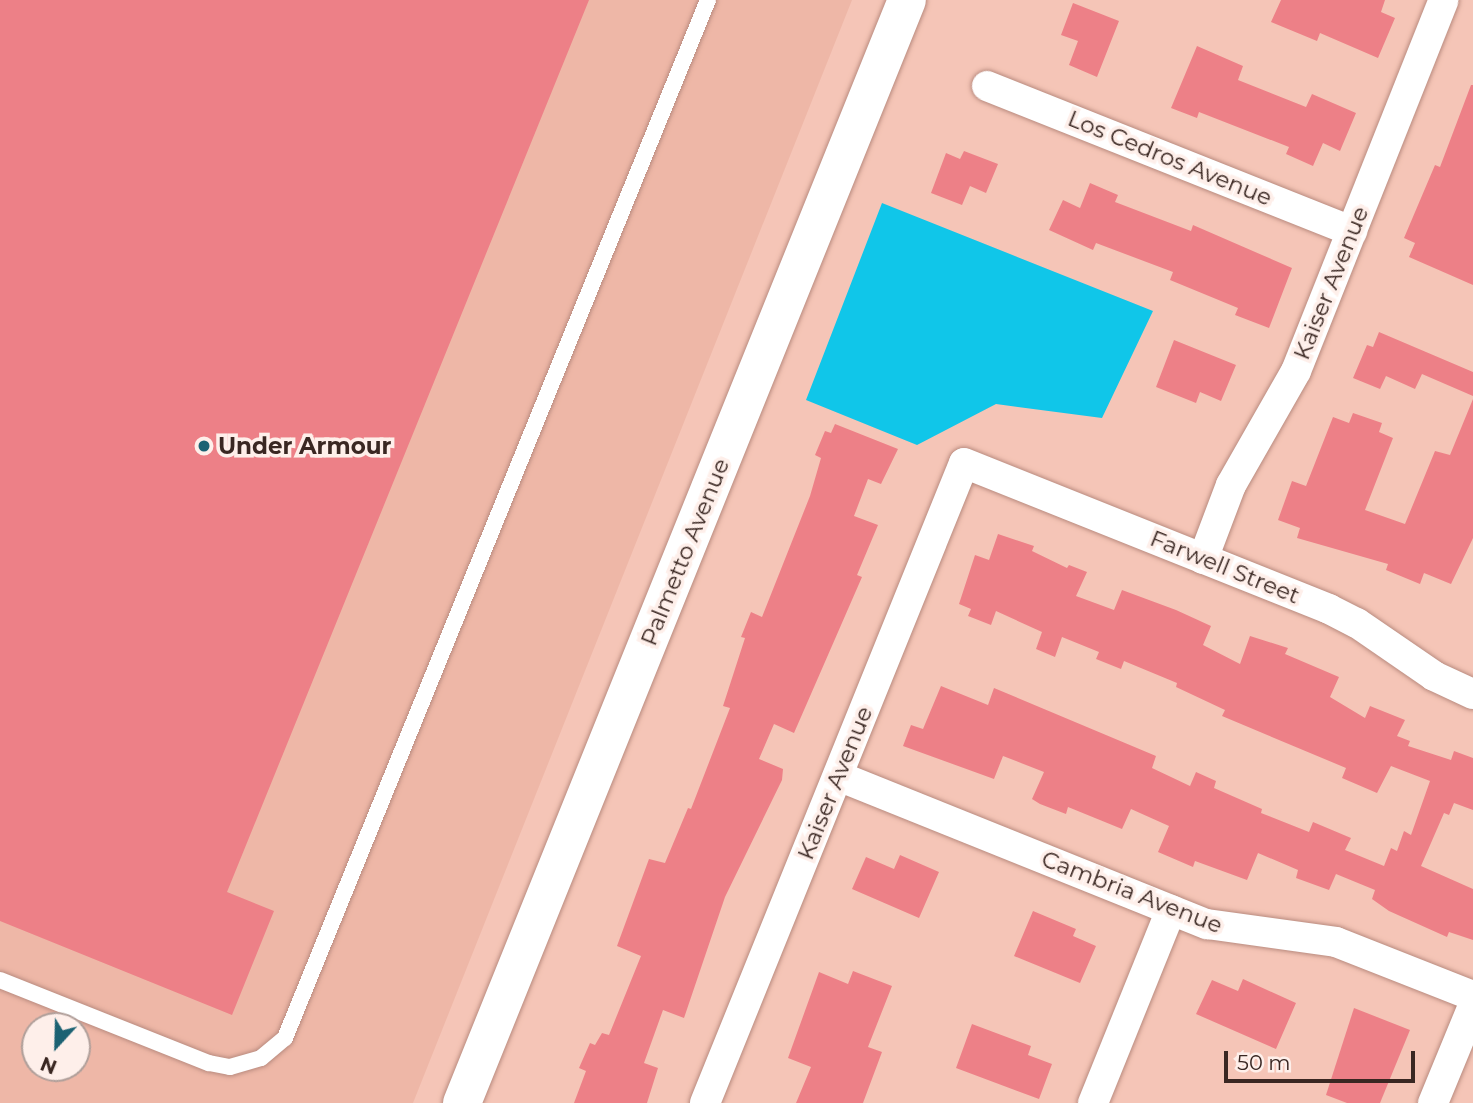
<!DOCTYPE html>
<html>
<head>
<meta charset="utf-8">
<style>
  body { margin:0 }
  #map { position:relative; width:1473px; height:1103px; overflow:hidden; background:#f5c5b7; font-family:Montserrat,sans-serif }
  div>[style] { position:absolute }
  [style*='--x'] { left:calc(var(--x)*1px); top:calc(var(--y)*1px); width:calc(var(--w)*1px); rotate:calc(var(--a)*1deg) }
  .built>* { inset:0; background:#eeb7a7 }
  .water>* { inset:0; background:#10c6e9 }
  .building>* { inset:0; background:#ed8087 }
  .roads { filter:drop-shadow(0 0 2px #b98b7f) drop-shadow(0 0 2px #b98b7f) }
  .service>* { height:16px; margin:-8px; padding:0 8px; transform-origin:8px; border-radius:8px; background:#fff }
  .minor>* { height:30px; margin:-15px; padding:0 15px; transform-origin:15px; border-radius:15px; background:#fff }
  .tertiary>* { height:38px; margin:-19px; padding:0 19px; transform-origin:19px; border-radius:19px; background:#fff }
  .dots>* { width:19px; height:19px; translate:-50% -50%; box-sizing:border-box; border:4px solid #feefea; border-radius:50% }
  span { translate:-50% -50%; white-space:nowrap; text-align:center; line-height:1.15; -webkit-text-stroke:7px #feefea; paint-order:stroke }
  .street-label { font-size:23px; color:#3a2722 }
  .poi-label { font-size:23px; color:#3a2722; font-weight:700 }
  .left { translate:0 -50%; text-align:left }
  .north { position:absolute; left:21px; top:1012px; width:70px; height:70px; box-sizing:border-box; background:#feefea; border:2px solid #b09f9a; border-radius:50%; rotate:202deg; font-size:19px; font-weight:700; line-height:28px; text-align:center; color:#3a2722 }
  .north::after { content:''; display:block; margin:auto; width:24px; height:32px; background:#1c6273; clip-path:polygon(50% 0,100% 100%,50% 72%,0 100%) }
  .scale { position:absolute; left:1224px; top:1051px; width:191px; height:32px; box-sizing:border-box; border:4px solid #3a2722; border-top:0; padding-left:9px; font-size:21px; line-height:24px; white-space:nowrap; color:#3a2722; -webkit-text-stroke:5px #feefea; paint-order:stroke }
</style>
</head>
<body>
<div id="map">
  <div class="built">
    <i style="clip-path:polygon(evenodd,0 0,852px 0,413px 1103px,0 1103px,0 0,35px 1026px,77px 1026px,77px 1068px,35px 1068px,35px 1026px)"></i>
  </div>
  <div class="water">
    <i style="clip-path:polygon(882px 203px,1153px 311px,1102px 418px,996px 404px,917px 445px,806px 400px)"></i>
  </div>
  <div class="building">
    <i style="clip-path:polygon(0 0,589px 0,227px 892px,274px 911px,232px 1015px,0 921px)"></i>
    <i style="clip-path:polygon(1281px 0,1385px 0,1381px 12px,1395px 18px,1378px 58px,1320px 33px,1317px 41px,1271px 22px)"></i>
    <i style="clip-path:polygon(1073px 3px,1119px 21px,1097px 77px,1069px 65px,1078px 41px,1061px 35px)"></i>
    <i style="clip-path:polygon(1197px 46px,1243px 66px,1238px 80px,1306px 107px,1312px 94px,1356px 113px,1340px 151px,1323px 143px,1313px 166px,1286px 154px,1289px 147px,1199px 112px,1197px 118px,1171px 108px)"></i>
    <i style="clip-path:polygon(1471px 85px,1473px 85px,1473px 285px,1409px 257px,1415px 243px,1404px 238px,1435px 165px,1440px 167px)"></i>
    <i style="clip-path:polygon(964px 151px,998px 164px,986px 193px,970px 186px,962px 205px,931px 193px,946px 153px,960px 159px)"></i>
    <i style="clip-path:polygon(1090px 183px,1118px 195px,1115px 202px,1191px 231px,1193px 225px,1292px 268px,1269px 328px,1235px 315px,1238px 308px,1170px 280px,1173px 272px,1096px 243px,1093px 250px,1049px 230px,1063px 200px,1080px 208px)"></i>
    <i style="clip-path:polygon(1379px 332px,1473px 372px,1473px 396px,1422px 374px,1415px 389px,1386px 376px,1380px 389px,1353px 378px,1367px 345px,1373px 347px)"></i>
    <i style="clip-path:polygon(1174px 340px,1236px 365px,1221px 401px,1200px 392px,1196px 403px,1156px 387px)"></i>
    <i style="clip-path:polygon(1473px 399px,1473px 538px,1451px 584px,1424px 573px,1420px 584px,1386px 570px,1388px 564px,1297px 538px,1300px 528px,1278px 520px,1292px 481px,1306px 486px,1333px 417px,1349px 423px,1353px 413px,1382px 423px,1379px 432px,1393px 438px,1365px 510px,1405px 524px,1435px 451px,1450px 455px)"></i>
    <i style="clip-path:polygon(835px 424px,898px 449px,881px 484px,868px 479px,854px 516px,878px 525px,857px 575px,862px 577px,794px 733px,774px 724px,759px 759px,783px 769px,782px 780px,725px 897px,684px 1018px,663px 1010px,644px 1063px,658px 1068px,647px 1103px,574px 1103px,586px 1071px,579px 1068px,590px 1043px,595px 1045px,602px 1033px,609px 1035px,641px 956px,617px 946px,649px 859px,665px 863px,688px 808px,691px 809px,730px 708px,723px 706px,745px 638px,741px 637px,751px 612px,762px 617px,810px 496px,821px 458px,815px 455px,825px 431px,831px 433px)"></i>
    <i style="clip-path:polygon(998px 534px,1034px 546px,1032px 551px,1067px 568px,1069px 565px,1087px 572px,1076px 596px,1114px 610px,1122px 590px,1176px 610px,1211px 626px,1203px 645px,1240px 664px,1250px 636px,1288px 648px,1285px 654px,1339px 677px,1330px 697px,1365px 718px,1370px 706px,1405px 720px,1397px 736px,1410px 741px,1408px 746px,1451px 760px,1454px 751px,1473px 758px,1473px 810px,1454px 803px,1449px 815px,1444px 813px,1421px 866px,1473px 889px,1473px 940px,1449px 932px,1447px 937px,1389px 911px,1372px 899px,1375px 890px,1336px 874px,1329px 890px,1296px 878px,1298px 870px,1258px 853px,1247px 880px,1195px 861px,1193px 867px,1158px 852px,1169px 826px,1131px 809px,1122px 829px,1068px 807px,1066px 814px,1040px 804px,1032px 799px,1044px 772px,1003px 756px,994px 779px,903px 746px,911px 725px,923px 729px,941px 686px,988px 705px,994px 688px,1156px 756px,1152px 768px,1190px 786px,1196px 772px,1216px 781px,1214px 788px,1262px 809px,1261px 813px,1309px 832px,1313px 822px,1351px 838px,1345px 850px,1384px 866px,1391px 848px,1397px 851px,1404px 831px,1411px 835px,1430px 781px,1391px 766px,1377px 793px,1342px 778px,1346px 768px,1222px 716px,1225px 710px,1176px 687px,1177px 683px,1124px 661px,1121px 669px,1096px 659px,1099px 652px,1062px 637px,1055px 657px,1036px 649px,1042px 632px,996px 611px,991px 625px,968px 616px,971px 609px,959px 604px,975px 555px,989px 560px)"></i>
    <i style="clip-path:polygon(900px 855px,939px 872px,919px 918px,852px 889px,866px 857px,894px 869px)"></i>
    <i style="clip-path:polygon(1033px 911px,1076px 929px,1073px 936px,1096px 946px,1080px 983px,1014px 956px)"></i>
    <i style="clip-path:polygon(853px 971px,892px 986px,868px 1047px,882px 1052px,863px 1103px,796px 1103px,811px 1067px,788px 1058px,819px 972px,848px 984px)"></i>
    <i style="clip-path:polygon(1243px 979px,1296px 1003px,1276px 1049px,1196px 1014px,1212px 980px,1238px 991px)"></i>
    <i style="clip-path:polygon(1354px 1008px,1410px 1030px,1380px 1103px,1347px 1103px,1326px 1095px)"></i>
    <i style="clip-path:polygon(972px 1024px,1031px 1046px,1028px 1055px,1052px 1064px,1039px 1099px,956px 1068px)"></i>
  </div>
  <div class="roads">
    <div class="service">
      <i style="--x:0;--y:980;--w:225;--a:21.7"></i>
      <i style="--x:209;--y:1063;--w:21;--a:11"></i>
      <i style="--x:230;--y:1067;--w:32;--a:-16"></i>
      <i style="--x:261;--y:1058;--w:31;--a:-40"></i>
      <i style="--x:285;--y:1038;--w:1121;--a:-67.83"></i>
    </div>
    <div class="minor">
      <i style="--x:987;--y:86;--w:393;--a:21.7"></i>
      <i style="--x:1203;--y:559;--w:79;--a:-69.3"></i>
      <i style="--x:1231;--y:485;--w:131;--a:-60.3"></i>
      <i style="--x:1296;--y:371;--w:399;--a:-68.3"></i>
      <i style="--x:838;--y:776;--w:398;--a:21.9"></i>
      <i style="--x:1207;--y:924;--w:130;--a:7.9"></i>
      <i style="--x:1336;--y:942;--w:147;--a:21.5"></i>
      <i style="--x:705;--y:1103;--w:690;--a:-67.97"></i>
      <i style="--x:964;--y:463;--w:393;--a:21.8"></i>
      <i style="--x:1329;--y:609;--w:31;--a:27"></i>
      <i style="--x:1357;--y:623;--w:93;--a:34.5"></i>
      <i style="--x:1434;--y:676;--w:43;--a:24.8"></i>
      <i style="--x:1093;--y:1103;--w:208;--a:-68"></i>
      <i style="--x:1433;--y:1103;--w:105;--a:-67.6"></i>
    </div>
    <div class="tertiary">
      <i style="--x:462;--y:1103;--w:1189;--a:-68.03"></i>
    </div>
  </div>
  <div class="dots">
    <i style="left:204px;top:446px;background:#1c6273"></i>
  </div>
  <div class="street-label">
    <span style="left:1170px;top:158px;rotate:22deg">Los Cedros Avenue</span>
    <span style="left:1331px;top:283px;rotate:-68deg">Kaiser Avenue</span>
    <span style="left:685px;top:552px;rotate:-68deg">Palmetto Avenue</span>
    <span style="left:1225px;top:567px;rotate:22deg">Farwell Street</span>
    <span style="left:835px;top:783px;rotate:-68deg">Kaiser Avenue</span>
    <span style="left:1132px;top:892px;rotate:21deg">Cambria Avenue</span>
  </div>
  <div class="poi-label">
    <span class="left" style="left:218px;top:446px">Under Armour</span>
  </div>
  <div class="north">N</div>
  <div class="scale">50 m</div>
</div>
</body>
</html>
